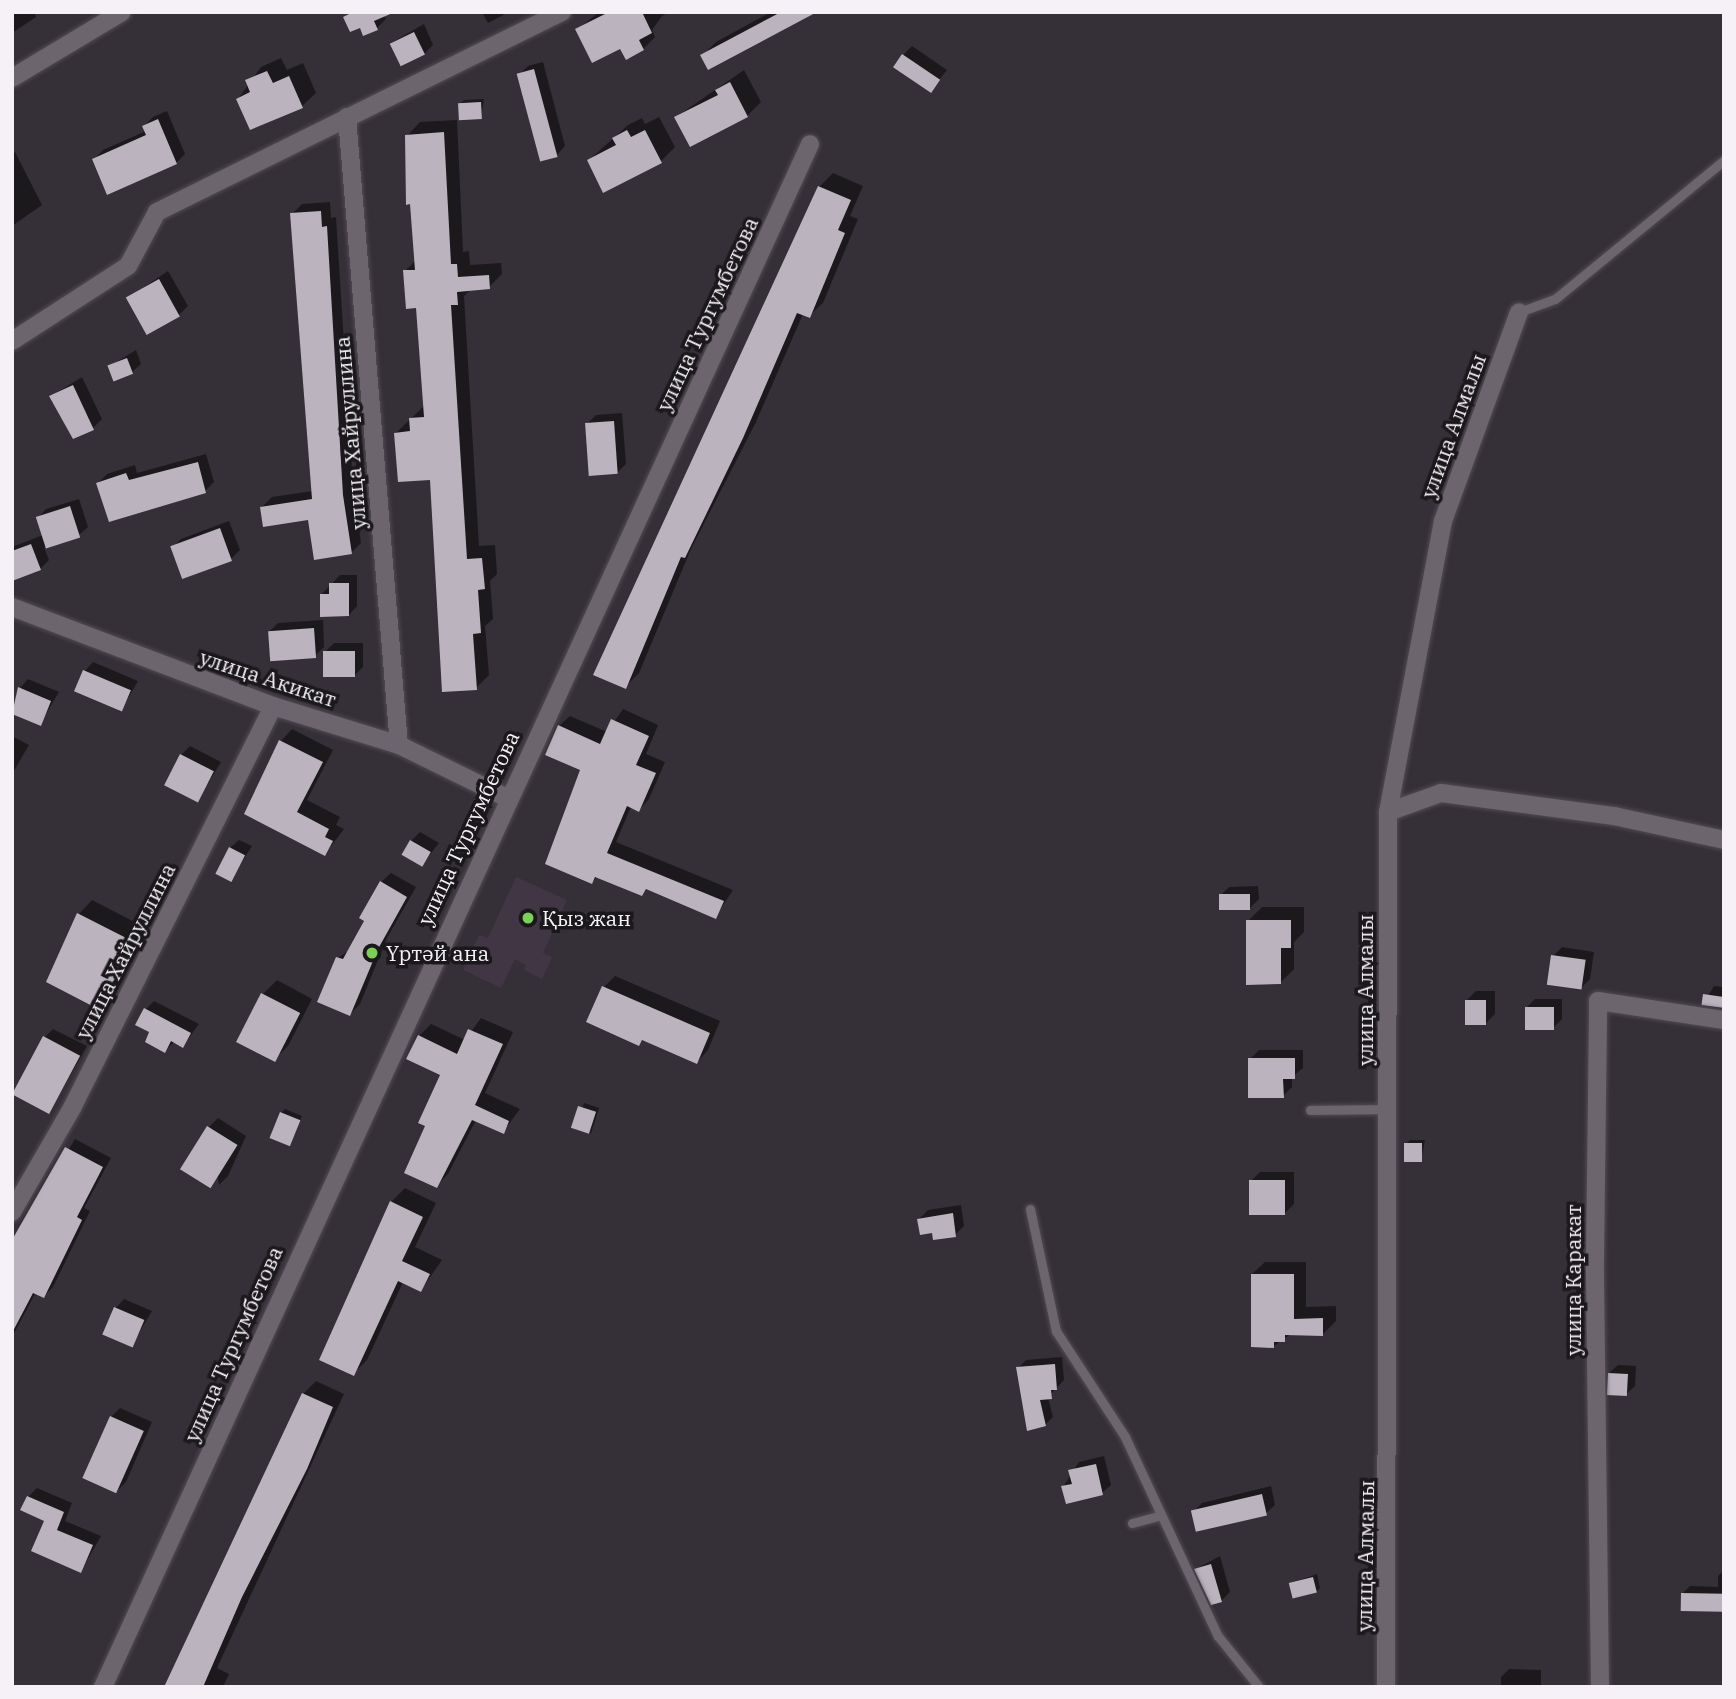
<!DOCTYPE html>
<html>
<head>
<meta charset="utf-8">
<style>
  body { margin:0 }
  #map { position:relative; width:1736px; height:1699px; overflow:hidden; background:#352f37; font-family:"IBM Plex Serif",serif }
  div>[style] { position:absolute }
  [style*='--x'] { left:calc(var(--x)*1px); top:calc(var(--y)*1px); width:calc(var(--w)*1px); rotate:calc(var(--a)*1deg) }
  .built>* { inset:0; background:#413744 }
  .shadow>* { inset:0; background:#0007; transform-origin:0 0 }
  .building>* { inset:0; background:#bbb4be; transform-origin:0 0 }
  .roads { filter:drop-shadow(0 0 2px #514b52) drop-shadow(0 0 2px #514b52) }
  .lane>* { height:9px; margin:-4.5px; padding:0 4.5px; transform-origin:4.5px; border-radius:4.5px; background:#6c656e }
  .street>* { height:18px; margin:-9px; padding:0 9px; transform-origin:9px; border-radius:9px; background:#6c656e }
  .dots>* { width:19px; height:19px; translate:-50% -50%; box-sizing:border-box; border:4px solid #1b181c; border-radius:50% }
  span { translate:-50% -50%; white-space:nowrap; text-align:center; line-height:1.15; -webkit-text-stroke:7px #1b181c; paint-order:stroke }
  .street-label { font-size:21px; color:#f5f1f7 }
  .poi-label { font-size:21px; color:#f5f1f7 }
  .left { translate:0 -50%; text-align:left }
  .frame { position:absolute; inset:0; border:14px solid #f5f1f7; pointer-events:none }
</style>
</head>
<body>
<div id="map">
  <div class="built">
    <i style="clip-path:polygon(516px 877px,567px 900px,543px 953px,552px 957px,542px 979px,524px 970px,526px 965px,515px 959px,501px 988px,463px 970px,479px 935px,488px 938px)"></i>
  </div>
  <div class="shadow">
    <i style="clip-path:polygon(12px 12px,34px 12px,36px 17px,12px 33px)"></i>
    <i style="clip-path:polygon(350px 12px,382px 12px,386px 19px,377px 28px,361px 25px,345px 17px)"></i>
    <i style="clip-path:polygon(482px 12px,509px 12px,488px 23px)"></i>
    <i style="clip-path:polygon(599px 12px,669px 12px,662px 16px,652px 30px,655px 37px,643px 49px,621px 47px,577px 30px)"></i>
    <i style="clip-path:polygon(771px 12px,809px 12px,702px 56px,716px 42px)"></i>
    <i style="clip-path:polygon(424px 24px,433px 45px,424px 54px,391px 43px)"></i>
    <i style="clip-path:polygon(912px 46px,947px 70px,930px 91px,903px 55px)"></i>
    <i style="clip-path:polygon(281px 58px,287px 70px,303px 63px,316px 93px,302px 106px,238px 99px,261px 67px)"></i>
    <i style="clip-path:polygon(543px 62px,565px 146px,557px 155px,541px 159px,519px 75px,528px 66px)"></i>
    <i style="clip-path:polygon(744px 70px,761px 102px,747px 116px,676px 117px)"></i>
    <i style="clip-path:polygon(484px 99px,481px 118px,460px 104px,464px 100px)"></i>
    <i style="clip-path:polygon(167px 111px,185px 154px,176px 163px,108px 192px,94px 159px,103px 150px,146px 131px,144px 126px,153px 117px)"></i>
    <i style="clip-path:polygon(659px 117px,675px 147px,661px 161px,604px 190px,589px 160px,628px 125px,642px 118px,645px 124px)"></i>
    <i style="clip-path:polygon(457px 120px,463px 252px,469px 251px,470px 265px,501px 263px,502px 274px,489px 287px,471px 289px,464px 296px,479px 546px,495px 545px,497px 574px,490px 581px,493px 619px,485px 626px,489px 675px,476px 688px,432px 478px,396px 433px,424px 406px,417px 306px,405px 271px,416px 260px,407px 136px,420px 122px)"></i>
    <i style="clip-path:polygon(15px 152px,42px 205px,12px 226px,12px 154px)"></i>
    <i style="clip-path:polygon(833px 173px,863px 186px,850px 216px,858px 219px,823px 303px,809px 316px,803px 314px,756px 422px,691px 549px,639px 673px,625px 687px,819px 187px)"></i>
    <i style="clip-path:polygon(330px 202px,331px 218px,336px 217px,353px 485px,361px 543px,351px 553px,310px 519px,262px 507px,272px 497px,313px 491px,292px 214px,302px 204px)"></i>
    <i style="clip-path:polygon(168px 271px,188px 306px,179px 315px,128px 298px)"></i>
    <i style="clip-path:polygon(136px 350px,141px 364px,132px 372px,110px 366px)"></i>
    <i style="clip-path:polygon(82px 377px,102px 419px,93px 428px,51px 396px)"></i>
    <i style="clip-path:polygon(622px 413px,626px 464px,617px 473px,587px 424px,596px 415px)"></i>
    <i style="clip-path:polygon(206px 454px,214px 482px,205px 491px,98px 483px,107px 474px,135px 465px,137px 473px)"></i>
    <i style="clip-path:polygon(79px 499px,88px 527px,79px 535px,44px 547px,49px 560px,40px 569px,12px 579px,12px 547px,43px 535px,38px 518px,46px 509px)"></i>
    <i style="clip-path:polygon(229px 521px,240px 550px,231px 559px,172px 548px,181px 539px)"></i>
    <i style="clip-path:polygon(340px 575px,357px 575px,357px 606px,349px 615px,322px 594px)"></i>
    <i style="clip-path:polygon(323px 620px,324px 647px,315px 656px,269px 632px,278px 623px)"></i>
    <i style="clip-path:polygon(334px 643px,363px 643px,363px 667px,354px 676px,325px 652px)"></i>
    <i style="clip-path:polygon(93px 662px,138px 681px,120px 712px,85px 671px)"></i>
    <i style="clip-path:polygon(28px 679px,59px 692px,40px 724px,12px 712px,20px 688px)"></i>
    <i style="clip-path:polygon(623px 709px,658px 725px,646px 754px,665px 762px,649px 799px,639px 810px,631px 807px,616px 842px,733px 890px,716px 916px,648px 888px,642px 894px,598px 876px,592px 882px,582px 769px,559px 726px,570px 716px,607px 732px)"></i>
    <i style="clip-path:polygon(292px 729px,333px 750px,307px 800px,340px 817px,336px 825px,344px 829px,325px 854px,246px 813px,281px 741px)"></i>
    <i style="clip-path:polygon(12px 736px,29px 745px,12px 774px)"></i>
    <i style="clip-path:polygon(190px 746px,221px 762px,198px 800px,181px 755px)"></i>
    <i style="clip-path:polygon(420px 832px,439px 843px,422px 865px,411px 841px)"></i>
    <i style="clip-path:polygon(239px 840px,252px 846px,230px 880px,230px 848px)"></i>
    <i style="clip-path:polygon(391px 873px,416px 887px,387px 938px,360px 1004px,350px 1014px,338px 958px,351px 949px,381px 882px)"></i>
    <i style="clip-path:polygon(1258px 886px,1259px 899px,1250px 908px,1220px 896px,1229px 887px)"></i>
    <i style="clip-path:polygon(92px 900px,152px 931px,99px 1008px,79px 914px)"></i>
    <i style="clip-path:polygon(1262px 907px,1304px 907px,1304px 932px,1294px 942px,1294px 969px,1280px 983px,1248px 921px)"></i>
    <i style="clip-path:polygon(1562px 947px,1594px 952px,1590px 979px,1581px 988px,1553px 956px)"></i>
    <i style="clip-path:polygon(615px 976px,720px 1021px,708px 1050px,697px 1062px,644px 1039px,639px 1044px,603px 988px)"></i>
    <i style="clip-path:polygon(277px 980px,312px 999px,288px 1046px,274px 1060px,263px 994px)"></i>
    <i style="clip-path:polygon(1714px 986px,1724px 987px,1724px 1009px,1703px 1004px)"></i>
    <i style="clip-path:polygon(1476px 991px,1495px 991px,1495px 1014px,1486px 1023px,1467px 1000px)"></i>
    <i style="clip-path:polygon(1535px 999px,1562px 999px,1562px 1019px,1553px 1028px,1526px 1008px)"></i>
    <i style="clip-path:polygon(154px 1001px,199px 1024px,183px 1046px,175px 1041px,165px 1051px,152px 1031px,145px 1010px)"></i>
    <i style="clip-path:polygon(481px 1018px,513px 1032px,485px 1093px,520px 1109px,503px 1132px,476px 1120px,448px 1174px,436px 1186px,428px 1126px,442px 1074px,419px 1036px,431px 1024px,465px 1040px)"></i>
    <i style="clip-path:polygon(53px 1029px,87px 1046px,50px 1111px,44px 1038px)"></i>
    <i style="clip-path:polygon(1259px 1050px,1303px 1050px,1303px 1068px,1292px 1077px,1292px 1087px,1283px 1096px,1250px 1059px)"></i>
    <i style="left:584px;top:1103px;width:16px;height:27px;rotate:18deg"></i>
    <i style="clip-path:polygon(285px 1109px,302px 1116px,288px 1145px,281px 1113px)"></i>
    <i style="clip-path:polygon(218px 1118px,246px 1136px,228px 1176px,219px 1185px,209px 1127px)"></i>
    <i style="clip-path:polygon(75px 1139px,111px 1158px,84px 1208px,90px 1211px,53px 1287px,44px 1296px,36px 1292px,12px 1337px,12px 1243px)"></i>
    <i style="clip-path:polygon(1410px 1140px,1425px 1140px,1421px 1160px,1406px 1144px)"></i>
    <i style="clip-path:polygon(1260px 1172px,1294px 1172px,1294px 1204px,1285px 1213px,1251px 1181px)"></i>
    <i style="clip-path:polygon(405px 1188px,436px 1203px,415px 1247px,442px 1260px,421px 1290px,403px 1282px,367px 1360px,354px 1373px,391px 1202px)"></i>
    <i style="clip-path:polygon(961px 1205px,964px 1226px,955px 1235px,919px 1219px,928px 1210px)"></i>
    <i style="clip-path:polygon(1265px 1262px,1306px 1262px,1306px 1307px,1336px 1306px,1336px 1321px,1323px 1334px,1291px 1334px,1274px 1346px,1252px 1274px)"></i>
    <i style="clip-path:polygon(124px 1299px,152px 1311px,132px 1345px,116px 1308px)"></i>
    <i style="clip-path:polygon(1062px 1357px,1064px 1380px,1048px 1397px,1053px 1417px,1045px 1425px,1018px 1368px,1026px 1360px)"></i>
    <i style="clip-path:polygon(1618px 1365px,1636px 1366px,1635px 1386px,1626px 1394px,1609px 1373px)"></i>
    <i style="clip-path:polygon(316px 1381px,344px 1394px,217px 1668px,229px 1674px,223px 1687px,167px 1687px,303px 1394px)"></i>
    <i style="clip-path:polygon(120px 1408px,152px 1422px,126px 1482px,117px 1491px,111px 1417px)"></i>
    <i style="clip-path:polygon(1104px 1456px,1111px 1485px,1102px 1493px,1063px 1487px,1079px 1462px)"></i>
    <i style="clip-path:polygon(1271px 1486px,1275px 1505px,1266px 1513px,1193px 1512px,1202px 1503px)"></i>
    <i style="clip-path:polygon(37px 1488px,72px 1503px,65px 1521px,101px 1536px,81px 1571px,28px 1497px)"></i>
    <i style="clip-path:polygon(1220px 1556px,1230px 1592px,1221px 1601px,1196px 1569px)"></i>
    <i style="clip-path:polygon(1724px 1570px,1724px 1610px,1682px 1594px,1690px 1586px,1718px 1587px,1718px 1576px)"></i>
    <i style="clip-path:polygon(1317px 1574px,1320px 1588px,1316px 1592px,1291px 1583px)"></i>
    <i style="clip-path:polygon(1509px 1669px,1541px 1670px,1541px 1687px,1501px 1687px,1501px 1677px)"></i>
  </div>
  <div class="building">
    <i style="clip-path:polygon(353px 12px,395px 12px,374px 21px,378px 30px,363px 36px,360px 28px,350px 32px,343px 17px)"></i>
    <i style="clip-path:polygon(609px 12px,642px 12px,652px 33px,639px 40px,644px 50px,626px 60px,620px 49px,592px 63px,575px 29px)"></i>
    <i style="clip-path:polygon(781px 12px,817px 12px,708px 70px,700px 55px)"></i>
    <i style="left:414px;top:32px;width:25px;height:27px;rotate:64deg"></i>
    <i style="left:902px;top:54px;width:46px;height:16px;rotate:34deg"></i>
    <i style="left:534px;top:69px;width:91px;height:18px;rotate:75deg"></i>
    <i style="clip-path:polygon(267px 71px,273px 83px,289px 76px,303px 108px,250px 130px,236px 99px,250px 92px,245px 80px)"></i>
    <i style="clip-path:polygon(730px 82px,748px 117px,690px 147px,674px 117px,718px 95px,715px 90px)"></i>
    <i style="left:481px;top:102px;width:17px;height:23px;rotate:87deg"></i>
    <i style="clip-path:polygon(158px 119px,177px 164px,107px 195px,92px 159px,146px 135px,142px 126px)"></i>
    <i style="clip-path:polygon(627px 130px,631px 137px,645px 130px,662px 163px,603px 193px,587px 160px,616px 145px,612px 138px)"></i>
    <i style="clip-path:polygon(444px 132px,451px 264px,457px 264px,458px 277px,489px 275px,490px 289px,457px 292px,458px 305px,451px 305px,467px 559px,482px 558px,485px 589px,478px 590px,481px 633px,473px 634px,477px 690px,442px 692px,430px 480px,398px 482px,394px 433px,410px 431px,409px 418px,424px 417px,416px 308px,406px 309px,403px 270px,415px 270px,410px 204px,406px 205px,405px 135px)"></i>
    <i style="clip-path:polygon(818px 186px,851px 200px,838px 230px,845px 233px,810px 318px,797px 313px,743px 438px,685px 558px,681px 557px,626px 689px,593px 675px)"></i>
    <i style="clip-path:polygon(321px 211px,322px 227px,327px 226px,343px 495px,352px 554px,314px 560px,308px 520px,263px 527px,260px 507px,312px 499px,290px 213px)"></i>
    <i style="left:159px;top:279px;width:43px;height:38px;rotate:61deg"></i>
    <i style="left:127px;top:358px;width:17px;height:21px;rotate:69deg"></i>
    <i style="clip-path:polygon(73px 385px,94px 430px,73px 439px,49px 396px)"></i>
    <i style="left:614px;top:421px;width:53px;height:29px;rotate:86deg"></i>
    <i style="clip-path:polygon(198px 462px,206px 493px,109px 522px,96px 483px,126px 473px,129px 480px)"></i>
    <i style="left:70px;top:506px;width:33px;height:36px;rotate:72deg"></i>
    <i style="left:220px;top:528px;width:35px;height:53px;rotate:70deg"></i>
    <i style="clip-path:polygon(31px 544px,41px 570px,12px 581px,12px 551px)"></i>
    <i style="clip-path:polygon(329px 583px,349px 583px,349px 616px,320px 617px,320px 594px,329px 594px)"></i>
    <i style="left:314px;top:628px;width:30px;height:46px;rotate:86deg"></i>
    <i style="left:355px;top:651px;width:26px;height:32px;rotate:90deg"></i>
    <i style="left:83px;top:670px;width:52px;height:23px;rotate:23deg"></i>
    <i style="clip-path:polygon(18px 687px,51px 701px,41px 726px,12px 714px)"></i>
    <i style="clip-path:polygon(611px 719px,649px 736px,636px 765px,656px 773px,639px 812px,627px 806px,607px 853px,724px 901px,716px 919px,646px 889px,642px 896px,595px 877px,592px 884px,545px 864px,580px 770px,545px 755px,558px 725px,600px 744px)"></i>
    <i style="clip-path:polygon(279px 740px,323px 762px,297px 812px,329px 829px,325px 837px,333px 841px,325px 856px,244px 814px)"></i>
    <i style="left:180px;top:754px;width:38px;height:35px;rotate:27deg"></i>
    <i style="left:410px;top:840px;width:24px;height:17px;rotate:30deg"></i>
    <i style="left:229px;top:847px;width:18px;height:30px;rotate:27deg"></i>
    <i style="clip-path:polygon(380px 881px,407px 897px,378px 949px,350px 1016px,317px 1002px,336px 957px,343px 959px,364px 921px,359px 918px)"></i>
    <i style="left:1250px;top:894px;width:16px;height:31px;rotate:90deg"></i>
    <i style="clip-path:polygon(77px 913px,140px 945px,100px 1010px,46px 982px)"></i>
    <i style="clip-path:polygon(1246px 920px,1291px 920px,1291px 948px,1281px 948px,1281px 984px,1246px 985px)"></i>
    <i style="left:1551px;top:955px;width:35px;height:30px;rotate:8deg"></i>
    <i style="clip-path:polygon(602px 986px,710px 1033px,697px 1064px,642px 1040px,639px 1046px,586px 1022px)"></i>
    <i style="left:261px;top:993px;width:44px;height:55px;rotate:27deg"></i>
    <i style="left:1703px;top:994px;width:21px;height:11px;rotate:8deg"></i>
    <i style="left:1465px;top:1000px;width:21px;height:25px"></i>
    <i style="left:1525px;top:1007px;width:29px;height:23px"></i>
    <i style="clip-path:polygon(144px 1008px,191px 1033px,183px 1048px,171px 1041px,165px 1053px,145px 1042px,149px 1032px,135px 1025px)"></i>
    <i style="clip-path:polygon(468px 1029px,503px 1044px,475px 1105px,509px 1121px,504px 1134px,472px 1120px,437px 1188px,404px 1173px,425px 1126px,418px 1123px,440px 1075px,406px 1059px,418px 1035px,457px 1054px)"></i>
    <i style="left:43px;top:1036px;width:42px;height:66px;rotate:28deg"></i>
    <i style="clip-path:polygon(1248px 1058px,1295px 1058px,1295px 1079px,1283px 1079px,1284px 1098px,1248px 1098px)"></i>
    <i style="left:578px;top:1106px;width:19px;height:23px;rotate:18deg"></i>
    <i style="left:280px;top:1112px;width:22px;height:28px;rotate:22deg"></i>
    <i style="left:207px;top:1126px;width:36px;height:51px;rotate:32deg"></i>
    <i style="left:1404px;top:1143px;width:18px;height:19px"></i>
    <i style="clip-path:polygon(65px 1147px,103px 1167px,77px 1217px,82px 1220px,44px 1298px,33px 1293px,12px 1333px,12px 1240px)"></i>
    <i style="left:1249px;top:1180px;width:36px;height:35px"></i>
    <i style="clip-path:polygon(390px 1201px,423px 1217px,402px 1261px,430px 1274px,421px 1292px,398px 1281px,354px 1376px,319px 1360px)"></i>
    <i style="clip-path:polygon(953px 1213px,956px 1237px,933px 1240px,932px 1233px,920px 1235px,917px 1219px)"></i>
    <i style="clip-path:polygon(1251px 1274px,1294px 1274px,1294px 1319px,1323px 1318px,1323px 1336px,1285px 1335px,1285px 1342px,1274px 1342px,1274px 1348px,1251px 1347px)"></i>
    <i style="left:114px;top:1307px;width:33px;height:30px;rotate:23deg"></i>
    <i style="clip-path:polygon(1055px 1364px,1057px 1390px,1051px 1390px,1052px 1399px,1040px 1400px,1046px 1426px,1027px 1431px,1016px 1367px)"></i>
    <i style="left:1608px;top:1373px;width:20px;height:22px;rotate:3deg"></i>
    <i style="clip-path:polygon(302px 1393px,333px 1407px,307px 1469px,242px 1597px,203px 1687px,164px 1687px)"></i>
    <i style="left:110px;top:1416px;width:37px;height:68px;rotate:24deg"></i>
    <i style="clip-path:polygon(1096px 1464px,1103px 1495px,1066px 1504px,1061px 1486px,1072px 1484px,1068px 1470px)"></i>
    <i style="left:1262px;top:1494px;width:22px;height:73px;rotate:77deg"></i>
    <i style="clip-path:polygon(27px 1496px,64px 1512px,57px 1530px,93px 1545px,81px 1573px,31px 1551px,44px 1521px,20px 1510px)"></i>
    <i style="clip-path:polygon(1211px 1564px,1222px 1602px,1211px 1605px,1194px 1569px)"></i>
    <i style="left:1313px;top:1577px;width:16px;height:25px;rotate:76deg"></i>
    <i style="left:1681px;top:1593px;width:43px;height:18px;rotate:1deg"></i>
  </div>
  <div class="roads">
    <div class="lane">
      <i style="--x:1519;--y:312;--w:38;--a:-20"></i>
      <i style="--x:1555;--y:299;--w:219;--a:-39.4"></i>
      <i style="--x:1310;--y:1110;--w:79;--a:-0.7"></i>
      <i style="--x:1030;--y:1209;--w:125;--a:78"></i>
      <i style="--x:1056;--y:1331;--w:126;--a:56.9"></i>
      <i style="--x:1125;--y:1437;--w:220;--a:65"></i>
      <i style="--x:1218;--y:1636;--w:65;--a:51.2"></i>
      <i style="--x:1132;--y:1523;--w:30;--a:-15"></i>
    </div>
    <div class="street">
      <i style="--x:12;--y:78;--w:128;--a:-31"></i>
      <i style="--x:347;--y:117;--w:630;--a:85.27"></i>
      <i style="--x:12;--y:341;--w:138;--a:-32.9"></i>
      <i style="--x:128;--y:266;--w:61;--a:-61.8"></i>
      <i style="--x:157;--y:212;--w:452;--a:-26.3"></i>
      <i style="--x:12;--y:607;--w:279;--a:20.8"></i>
      <i style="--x:273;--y:706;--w:132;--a:17.2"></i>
      <i style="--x:399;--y:745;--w:120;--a:26.1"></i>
      <i style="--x:1388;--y:812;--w:56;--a:-19.7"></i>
      <i style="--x:1441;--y:793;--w:175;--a:7.6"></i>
      <i style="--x:1614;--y:816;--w:113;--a:12.3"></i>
      <i style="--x:12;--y:1212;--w:120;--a:-60"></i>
      <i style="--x:72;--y:1108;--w:449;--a:-63.4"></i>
      <i style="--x:103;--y:1687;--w:1697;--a:-65.38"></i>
      <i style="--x:1386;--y:1687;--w:875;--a:-89.87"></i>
      <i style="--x:1388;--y:812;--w:296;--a:-79.3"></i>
      <i style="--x:1443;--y:521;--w:222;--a:-70"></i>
      <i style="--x:1600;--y:1687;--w:427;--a:-90.7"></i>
      <i style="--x:1595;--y:1260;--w:259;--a:-89.3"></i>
      <i style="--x:1598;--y:1001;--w:127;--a:8.6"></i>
    </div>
  </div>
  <div class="dots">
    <i style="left:528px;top:918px;background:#7ad156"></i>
    <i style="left:372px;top:953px;background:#7ad156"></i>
  </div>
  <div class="street-label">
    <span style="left:707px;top:314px;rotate:-65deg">улица Тургумбетова</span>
    <span style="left:1453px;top:426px;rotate:-70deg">улица Алмалы</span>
    <span style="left:350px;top:433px;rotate:-95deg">улица Хайруллина</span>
    <span style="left:268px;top:678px;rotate:18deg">улица Акикат</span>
    <span style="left:468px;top:828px;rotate:-65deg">улица Тургумбетова</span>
    <span style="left:125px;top:951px;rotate:-63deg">улица Хайруллина</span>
    <span style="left:1365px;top:990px;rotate:-90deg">улица Алмалы</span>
    <span style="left:1573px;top:1280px;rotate:-90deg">улица Каракат</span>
    <span style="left:233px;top:1344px;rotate:-66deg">улица Тургумбетова</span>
    <span style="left:1365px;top:1556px;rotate:-89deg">улица Алмалы</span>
  </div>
  <div class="poi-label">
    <span class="left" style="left:542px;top:918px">Қыз жан</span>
    <span class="left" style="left:386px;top:953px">Үртәй ана</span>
  </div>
  <div class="frame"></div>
</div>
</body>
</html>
